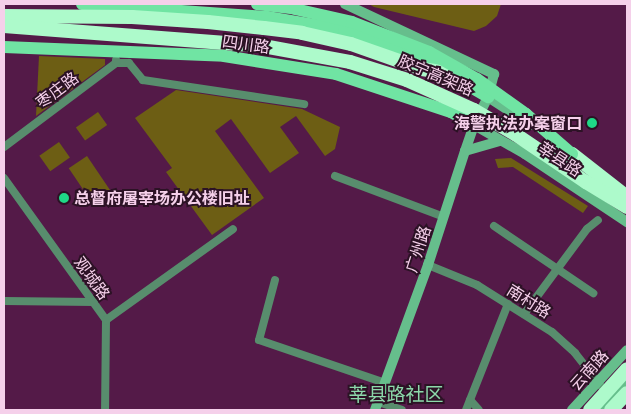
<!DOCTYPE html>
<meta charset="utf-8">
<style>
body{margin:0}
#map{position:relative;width:631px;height:414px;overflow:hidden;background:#541a48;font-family:"Golos Text","Noto Sans SC",sans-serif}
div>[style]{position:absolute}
.green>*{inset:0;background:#6d5e14;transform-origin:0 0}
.street>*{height:8px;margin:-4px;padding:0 4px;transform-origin:4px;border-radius:4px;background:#588d6d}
.secondary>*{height:10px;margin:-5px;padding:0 5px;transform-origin:5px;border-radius:5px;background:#66be8c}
.primary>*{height:12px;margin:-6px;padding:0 6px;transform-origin:6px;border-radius:6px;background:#70e4a3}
.highway>*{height:14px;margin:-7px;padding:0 7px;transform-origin:7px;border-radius:7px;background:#adfacb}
.primary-bridge>*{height:12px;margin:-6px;padding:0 6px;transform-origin:6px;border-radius:6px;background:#70e4a3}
.highway-bridge>*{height:14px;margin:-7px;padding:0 7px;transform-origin:7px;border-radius:7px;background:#adfacb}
.dots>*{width:14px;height:14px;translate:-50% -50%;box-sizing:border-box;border:2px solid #2c1225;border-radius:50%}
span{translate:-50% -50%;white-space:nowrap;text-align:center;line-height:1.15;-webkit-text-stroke:4px #2c1225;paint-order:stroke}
.street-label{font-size:16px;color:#f5d0ea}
.poi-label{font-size:16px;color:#f5d0ea;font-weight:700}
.right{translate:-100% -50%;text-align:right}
.left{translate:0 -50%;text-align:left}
.quarter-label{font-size:19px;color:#8dd9ab}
.frame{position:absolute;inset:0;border:5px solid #f5d0ea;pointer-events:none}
</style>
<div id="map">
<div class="green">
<i style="clip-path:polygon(369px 4px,501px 4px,497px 16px,486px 26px,474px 31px,374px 7px)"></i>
<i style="clip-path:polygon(39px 56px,105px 59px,105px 65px,36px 116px)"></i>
<i style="clip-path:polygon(176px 90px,302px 109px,340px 127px,335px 149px,325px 156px,296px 116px,280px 127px,299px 153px,270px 173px,231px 119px,215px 131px,264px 198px,212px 235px,166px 172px,172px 168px,135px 118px)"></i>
<i style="left:98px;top:112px;width:16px;height:27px;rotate:55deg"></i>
<i style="left:59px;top:142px;width:19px;height:24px;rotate:55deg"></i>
<i style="left:87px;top:156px;width:42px;height:22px;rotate:56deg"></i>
<i style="clip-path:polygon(511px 158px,588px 206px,583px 213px,513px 167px,498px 168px,495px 159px)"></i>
</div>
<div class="street">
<i style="left:116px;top:63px;width:13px"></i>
<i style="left:129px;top:63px;width:22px;rotate:51deg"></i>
<i style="left:143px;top:80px;width:163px;rotate:8.5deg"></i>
<i style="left:4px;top:147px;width:140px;rotate:-36.9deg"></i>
<i style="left:116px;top:63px;width:3px;rotate:-90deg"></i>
<i style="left:335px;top:176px;width:116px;rotate:20.6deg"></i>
<i style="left:4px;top:178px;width:175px;rotate:54.3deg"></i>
<i style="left:106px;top:320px;width:90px;rotate:90.6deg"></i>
<i style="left:494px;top:226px;width:120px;rotate:34.1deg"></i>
<i style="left:428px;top:265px;width:53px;rotate:22.2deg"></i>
<i style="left:477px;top:285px;width:89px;rotate:32.1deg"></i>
<i style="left:552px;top:332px;width:31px;rotate:42deg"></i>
<i style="left:575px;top:353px;width:53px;rotate:51.8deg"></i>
<i style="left:275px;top:280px;width:62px;rotate:104.9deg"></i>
<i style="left:259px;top:340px;width:133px;rotate:18.8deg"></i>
<i style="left:4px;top:301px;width:90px;rotate:0.6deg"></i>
<i style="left:524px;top:314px;width:106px;rotate:-53.5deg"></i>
<i style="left:587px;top:229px;width:14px;rotate:-39deg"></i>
<i style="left:106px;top:320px;width:156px;rotate:-35.6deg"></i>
<i style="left:470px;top:400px;width:13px;rotate:48deg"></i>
<i style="left:378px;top:402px;width:25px;rotate:18deg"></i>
<i style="left:466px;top:410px;width:114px;rotate:-68.4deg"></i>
</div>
<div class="secondary">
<i style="left:345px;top:4px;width:165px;rotate:25.2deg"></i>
<i style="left:494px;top:74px;width:24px;rotate:105deg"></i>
<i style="left:488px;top:97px;width:31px;rotate:117deg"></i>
<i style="left:474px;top:125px;width:28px;rotate:109deg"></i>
<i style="left:465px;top:151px;width:120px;rotate:108deg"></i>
<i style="left:428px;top:265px;width:154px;rotate:110.1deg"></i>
<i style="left:488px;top:97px;width:51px;rotate:33.1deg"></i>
<i style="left:474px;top:125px;width:59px;rotate:29.6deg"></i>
<i style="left:525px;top:154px;width:123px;rotate:33.7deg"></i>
<i style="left:465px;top:151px;width:37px;rotate:-16deg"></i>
<i style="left:572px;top:410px;width:81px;rotate:-47.5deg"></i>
<i style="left:600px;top:410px;width:40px;rotate:-48deg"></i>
</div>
<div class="primary">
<i style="left:82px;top:4px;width:185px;rotate:4deg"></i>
<i style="left:267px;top:17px;width:78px;rotate:9.6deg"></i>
<i style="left:344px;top:30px;width:54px;rotate:19.4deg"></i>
<i style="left:395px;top:48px;width:58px;rotate:25.7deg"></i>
<i style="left:447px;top:73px;width:48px;rotate:30.3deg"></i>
<i style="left:257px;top:4px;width:38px;rotate:7deg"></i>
<i style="left:295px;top:9px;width:58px;rotate:12.8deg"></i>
<i style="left:4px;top:47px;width:220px;rotate:2.3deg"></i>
<i style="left:224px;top:56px;width:113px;rotate:9.1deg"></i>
<i style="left:336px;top:74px;width:121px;rotate:18.3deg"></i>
<i style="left:451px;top:112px;width:26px;rotate:29deg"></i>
</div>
<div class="highway">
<i style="left:4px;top:16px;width:128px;rotate:0.4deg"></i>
<i style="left:132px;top:17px;width:76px;rotate:3.8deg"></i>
<i style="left:208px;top:22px;width:56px;rotate:6.1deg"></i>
<i style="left:264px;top:28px;width:38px;rotate:7deg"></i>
<i style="left:302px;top:33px;width:50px;rotate:12.7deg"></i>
<i style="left:351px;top:44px;width:75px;rotate:19.4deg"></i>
<i style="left:422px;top:69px;width:25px;rotate:9deg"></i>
<i style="left:4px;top:26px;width:260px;rotate:4.4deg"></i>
<i style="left:263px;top:46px;width:88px;rotate:10.4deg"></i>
<i style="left:572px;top:154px;width:70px;rotate:38deg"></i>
<i style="left:611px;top:410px;width:23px;rotate:-47deg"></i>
</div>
<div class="primary-bridge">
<i style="left:352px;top:22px;width:83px;rotate:21.3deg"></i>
<i style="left:429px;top:52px;width:55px;rotate:29.4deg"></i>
<i style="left:477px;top:79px;width:60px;rotate:35.5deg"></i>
<i style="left:526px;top:114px;width:61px;rotate:41deg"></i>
</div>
<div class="highway-bridge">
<i style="left:350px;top:62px;width:60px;rotate:17.5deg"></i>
<i style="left:407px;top:80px;width:73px;rotate:24.1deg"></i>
<i style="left:474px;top:110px;width:48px;rotate:30.3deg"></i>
<i style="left:515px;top:134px;width:86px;rotate:34.1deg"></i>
<i style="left:586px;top:182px;width:48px;rotate:31.4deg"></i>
<i style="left:590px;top:410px;width:55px;rotate:-47.9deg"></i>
</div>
<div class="dots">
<i style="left:592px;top:123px;background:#1fd887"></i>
<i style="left:64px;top:198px;background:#1fd887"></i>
</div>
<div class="street-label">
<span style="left:246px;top:44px;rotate:8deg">四川路</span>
<span style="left:436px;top:75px;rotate:23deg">胶宁高架路</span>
<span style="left:57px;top:90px;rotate:-37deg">枣庄路</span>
<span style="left:560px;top:159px;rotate:34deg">莘县路</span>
<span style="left:418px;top:249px;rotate:-72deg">广州路</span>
<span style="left:92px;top:278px;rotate:54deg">观城路</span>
<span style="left:529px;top:301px;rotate:32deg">南村路</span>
<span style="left:589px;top:370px;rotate:-48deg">云南路</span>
</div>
<div class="poi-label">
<span class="right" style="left:582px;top:123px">海警执法办案窗口</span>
<span class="left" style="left:74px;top:198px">总督府屠宰场办公楼旧址</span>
</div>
<div class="quarter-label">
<span style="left:396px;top:394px">莘县路社区</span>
</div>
<div class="frame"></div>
</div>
